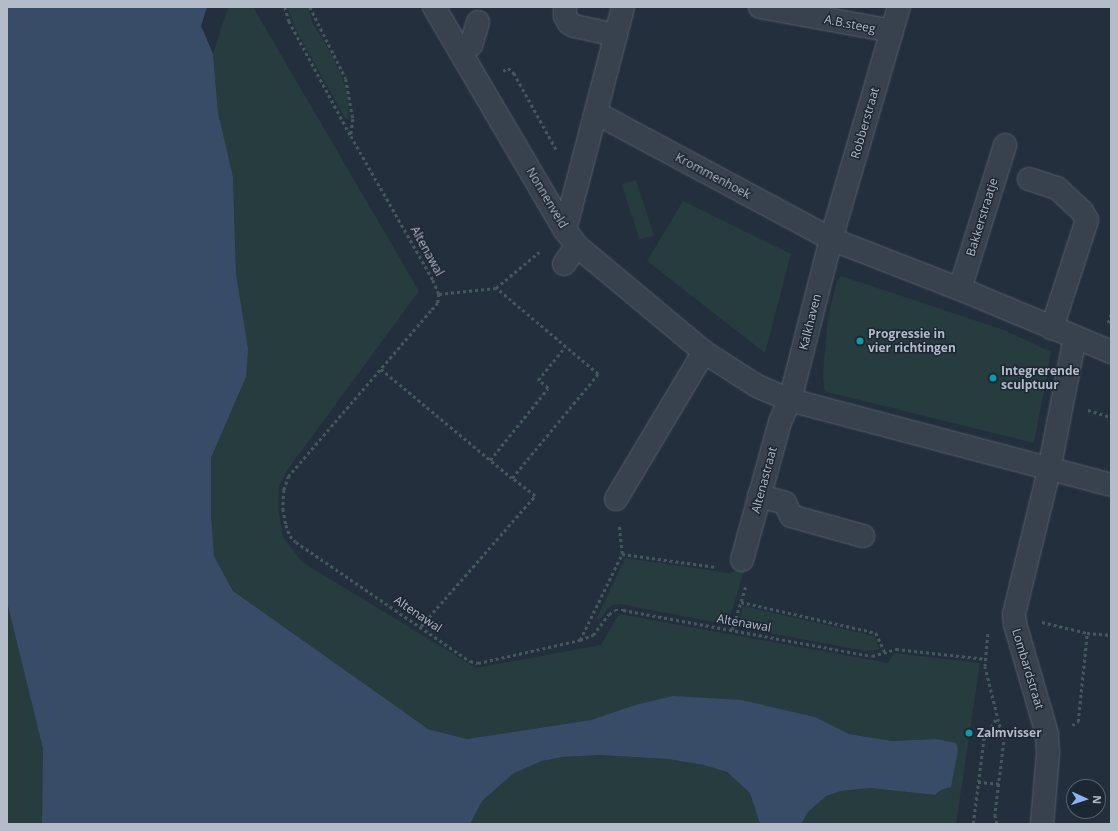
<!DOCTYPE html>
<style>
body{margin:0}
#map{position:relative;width:1118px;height:831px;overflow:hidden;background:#242f3e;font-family:"Open Sans",sans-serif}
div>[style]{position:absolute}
.green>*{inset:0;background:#263c3f;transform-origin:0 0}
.water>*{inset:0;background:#394c67}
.path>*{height:2.5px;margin-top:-1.25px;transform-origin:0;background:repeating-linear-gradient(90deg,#44595c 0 3px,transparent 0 6px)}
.roads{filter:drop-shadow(0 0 1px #565f6c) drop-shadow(0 0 1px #565f6c)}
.minor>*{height:22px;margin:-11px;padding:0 11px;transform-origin:11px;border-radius:11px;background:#38414e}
.dots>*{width:11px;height:11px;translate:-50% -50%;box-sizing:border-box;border:2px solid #1d2633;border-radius:50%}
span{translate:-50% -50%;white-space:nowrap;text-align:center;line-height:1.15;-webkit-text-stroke:3px #1d2633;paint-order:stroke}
.street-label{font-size:12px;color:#b4bcc9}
.poi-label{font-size:12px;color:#b4bcc9;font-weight:700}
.left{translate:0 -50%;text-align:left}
.frame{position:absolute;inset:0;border:8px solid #b4bcc9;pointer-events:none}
.north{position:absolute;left:1066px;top:779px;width:40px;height:40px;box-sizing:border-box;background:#1d2633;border:1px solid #59626f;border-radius:50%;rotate:93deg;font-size:11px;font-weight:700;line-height:16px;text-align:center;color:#b4bcc9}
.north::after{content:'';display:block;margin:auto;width:14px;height:18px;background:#8ab4f8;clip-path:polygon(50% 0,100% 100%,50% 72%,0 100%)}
</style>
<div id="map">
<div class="green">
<i style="clip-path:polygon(228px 7px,253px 7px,419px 291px,288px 469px,279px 486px,278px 508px,283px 537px,302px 562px,476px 668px,601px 645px,619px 614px,888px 663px,894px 653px,980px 663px,956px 824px,801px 824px,808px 812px,826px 796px,841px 791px,870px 788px,935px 795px,941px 790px,951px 787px,936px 739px,892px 741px,849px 734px,815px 717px,742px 700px,635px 705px,591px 720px,467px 739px,428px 729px,233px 591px,214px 556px,211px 514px,211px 458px,246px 377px,236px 274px,233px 177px,218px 112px,213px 54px)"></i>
<i style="clip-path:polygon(308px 7px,312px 22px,328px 48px,340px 73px,347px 92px,349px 119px,345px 118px,296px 30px,288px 8px)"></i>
<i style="left:636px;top:180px;width:58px;height:15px;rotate:72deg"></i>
<i style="clip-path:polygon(683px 201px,791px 254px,765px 353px,647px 261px)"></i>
<i style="clip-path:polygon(841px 276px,1004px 330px,1051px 352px,1034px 443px,827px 392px,824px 388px,823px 373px,828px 317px,837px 281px)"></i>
<i style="clip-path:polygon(625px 558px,729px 573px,740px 570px,746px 565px,728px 623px,724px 624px,620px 604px,613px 605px,607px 609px,602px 617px,596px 620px)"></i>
<i style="clip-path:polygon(7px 602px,43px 749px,42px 824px,7px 824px)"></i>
<i style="clip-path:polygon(743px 606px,874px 636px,880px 649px,866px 651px,747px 629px,740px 625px,739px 622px)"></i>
<i style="clip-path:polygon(601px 755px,668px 759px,704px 765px,727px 772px,750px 793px,760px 824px,470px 824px,482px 801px,514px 773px,542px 761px,562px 757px)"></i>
</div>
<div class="water">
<i style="clip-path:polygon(7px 7px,207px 7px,201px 26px,213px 54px,218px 112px,233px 177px,236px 274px,248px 349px,246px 377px,211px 458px,211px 514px,214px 556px,233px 591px,428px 729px,467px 739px,591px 720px,635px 705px,673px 696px,742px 700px,815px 717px,849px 734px,892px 741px,936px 739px,956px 743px,958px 750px,951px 787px,941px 790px,935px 795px,870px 788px,841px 791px,826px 796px,808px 812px,801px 824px,760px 824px,750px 793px,727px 772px,704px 765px,668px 759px,600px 755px,562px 757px,542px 761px,514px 773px,482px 801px,470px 824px,42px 824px,43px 749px,7px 602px)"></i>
</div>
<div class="path">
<i style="left:285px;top:7px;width:15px;rotate:74deg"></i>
<i style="left:289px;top:21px;width:131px;rotate:61.7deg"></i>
<i style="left:351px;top:136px;width:166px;rotate:60.3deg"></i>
<i style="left:433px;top:280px;width:15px;rotate:67deg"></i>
<i style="left:439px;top:294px;width:9px;rotate:96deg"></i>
<i style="left:438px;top:303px;width:11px;rotate:131deg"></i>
<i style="left:431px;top:311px;width:218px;rotate:130.7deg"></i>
<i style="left:289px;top:476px;width:15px;rotate:110deg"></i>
<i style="left:284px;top:490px;width:19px;rotate:93deg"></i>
<i style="left:283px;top:509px;width:16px;rotate:79deg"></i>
<i style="left:286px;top:525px;width:12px;rotate:70deg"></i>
<i style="left:290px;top:536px;width:8px;rotate:45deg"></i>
<i style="left:296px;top:542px;width:211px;rotate:34.4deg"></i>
<i style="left:470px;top:661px;width:8px;rotate:14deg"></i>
<i style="left:478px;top:663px;width:105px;rotate:-12.7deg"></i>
<i style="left:580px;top:640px;width:14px;rotate:-21deg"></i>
<i style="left:593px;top:635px;width:26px;rotate:-53deg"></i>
<i style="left:609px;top:614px;width:7px;rotate:-34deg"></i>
<i style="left:615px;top:610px;width:8px"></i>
<i style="left:623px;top:610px;width:253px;rotate:10.5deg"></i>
<i style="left:872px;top:656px;width:25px;rotate:-16deg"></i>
<i style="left:896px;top:649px;width:91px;rotate:6.3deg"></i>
<i style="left:310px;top:7px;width:80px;rotate:63.4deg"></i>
<i style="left:346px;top:79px;width:41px;rotate:80.1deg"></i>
<i style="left:353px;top:119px;width:16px;rotate:97deg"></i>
<i style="left:503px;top:71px;width:6px;rotate:-31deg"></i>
<i style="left:508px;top:68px;width:8px;rotate:40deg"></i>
<i style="left:514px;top:73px;width:89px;rotate:61.1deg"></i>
<i style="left:439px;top:294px;width:57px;rotate:-6deg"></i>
<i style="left:496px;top:288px;width:56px;rotate:-39.9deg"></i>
<i style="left:1108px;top:323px;width:9px;rotate:-72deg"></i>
<i style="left:381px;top:369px;width:170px;rotate:39.8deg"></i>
<i style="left:1088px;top:410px;width:24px;rotate:17deg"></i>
<i style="left:490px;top:460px;width:92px;rotate:-51.1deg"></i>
<i style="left:548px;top:388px;width:13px;rotate:-141deg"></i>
<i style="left:538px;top:380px;width:43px;rotate:-50.7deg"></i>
<i style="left:622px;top:554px;width:95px;rotate:7.9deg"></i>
<i style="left:741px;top:602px;width:139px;rotate:12.9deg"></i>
<i style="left:876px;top:633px;width:21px;rotate:65deg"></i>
<i style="left:1042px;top:622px;width:46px;rotate:13.7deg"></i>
<i style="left:1087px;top:633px;width:24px;rotate:5deg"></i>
<i style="left:421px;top:626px;width:173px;rotate:-48.8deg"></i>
<i style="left:535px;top:496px;width:29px;rotate:-142deg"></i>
<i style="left:512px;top:478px;width:135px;rotate:-50.4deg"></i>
<i style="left:598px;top:374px;width:133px;rotate:-139.9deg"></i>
<i style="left:732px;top:630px;width:47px;rotate:-72.7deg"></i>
<i style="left:988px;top:634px;width:32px;rotate:95deg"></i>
<i style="left:985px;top:666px;width:78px;rotate:76deg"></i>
<i style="left:1004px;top:742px;width:74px;rotate:97deg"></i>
<i style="left:995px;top:815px;width:9px;rotate:77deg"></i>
<i style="left:580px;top:640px;width:96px;rotate:-64deg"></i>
<i style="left:622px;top:554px;width:29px;rotate:-96deg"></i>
<i style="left:1072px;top:725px;width:7px;rotate:-27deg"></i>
<i style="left:1078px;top:722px;width:89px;rotate:-84.2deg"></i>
<i style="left:978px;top:782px;width:21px;rotate:5deg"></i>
<i style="left:973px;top:824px;width:88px;rotate:-82.8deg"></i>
<i style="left:984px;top:737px;width:23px;rotate:-56deg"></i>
</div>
<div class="roads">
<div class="minor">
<i style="left:434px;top:7px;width:259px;rotate:59.6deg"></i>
<i style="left:565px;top:230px;width:20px;rotate:53deg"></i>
<i style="left:577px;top:246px;width:165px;rotate:39.8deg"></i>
<i style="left:704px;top:352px;width:63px;rotate:32.7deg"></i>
<i style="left:757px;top:386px;width:36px;rotate:23deg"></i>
<i style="left:790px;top:400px;width:332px;rotate:14.8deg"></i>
<i style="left:565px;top:7px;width:9px;rotate:90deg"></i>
<i style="left:565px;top:16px;width:8px;rotate:60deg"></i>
<i style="left:569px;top:23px;width:6px;rotate:31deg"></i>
<i style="left:574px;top:26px;width:43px;rotate:12.1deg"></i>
<i style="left:760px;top:7px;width:134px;rotate:10.3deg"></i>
<i style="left:460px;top:51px;width:13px;rotate:-29deg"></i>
<i style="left:471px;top:45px;width:24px;rotate:-73deg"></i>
<i style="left:596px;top:113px;width:267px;rotate:28.2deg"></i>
<i style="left:831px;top:239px;width:138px;rotate:21.2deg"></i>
<i style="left:960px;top:289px;width:164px;rotate:22.6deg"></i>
<i style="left:1029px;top:179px;width:29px;rotate:18deg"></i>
<i style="left:1057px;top:188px;width:34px;rotate:43deg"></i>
<i style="left:1082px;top:211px;width:10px;rotate:61deg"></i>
<i style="left:1087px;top:220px;width:114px;rotate:108deg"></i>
<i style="left:565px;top:230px;width:230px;rotate:-75.4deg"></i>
<i style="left:564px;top:264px;width:22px;rotate:-54deg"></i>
<i style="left:960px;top:289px;width:151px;rotate:-72.6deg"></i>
<i style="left:759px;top:496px;width:27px;rotate:15deg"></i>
<i style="left:785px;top:503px;width:14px;rotate:65deg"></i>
<i style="left:791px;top:516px;width:75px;rotate:15.5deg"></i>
<i style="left:616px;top:499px;width:171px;rotate:-59.1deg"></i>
<i style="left:742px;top:560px;width:143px;rotate:-74.6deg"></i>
<i style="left:780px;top:422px;width:24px;rotate:-66deg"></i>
<i style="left:790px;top:400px;width:166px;rotate:-75.7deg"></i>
<i style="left:831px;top:239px;width:242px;rotate:-73.7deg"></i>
<i style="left:1042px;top:824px;width:70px;rotate:-85.1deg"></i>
<i style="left:1048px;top:754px;width:20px;rotate:-93deg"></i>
<i style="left:1047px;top:734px;width:115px;rotate:-106.2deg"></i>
<i style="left:1015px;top:624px;width:10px;rotate:-96deg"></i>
<i style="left:1014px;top:614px;width:148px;rotate:-76.3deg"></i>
<i style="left:1049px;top:470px;width:135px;rotate:-78.9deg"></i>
</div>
</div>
<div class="dots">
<i style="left:860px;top:341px;background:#0f9aa8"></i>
<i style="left:993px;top:378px;background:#0f9aa8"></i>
<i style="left:969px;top:733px;background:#0f9aa8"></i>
</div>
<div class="street-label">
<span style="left:850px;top:24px;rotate:11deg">A.B.steeg</span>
<span style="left:865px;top:123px;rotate:-74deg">Robberstraat</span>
<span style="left:713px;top:176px;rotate:28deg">Krommenhoek</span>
<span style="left:547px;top:198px;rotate:59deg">Nonnenveld</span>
<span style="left:982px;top:217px;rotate:-73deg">Bakkerstraatje</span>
<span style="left:427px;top:251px;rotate:61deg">Altenawal</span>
<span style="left:810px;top:322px;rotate:-76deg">Kalkhaven</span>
<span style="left:764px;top:480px;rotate:-75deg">Altenastraat</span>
<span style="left:418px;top:614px;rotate:34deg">Altenawal</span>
<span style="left:744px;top:623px;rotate:10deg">Altenawal</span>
<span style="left:1028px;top:669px;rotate:73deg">Lombardstraat</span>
</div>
<div class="poi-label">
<span class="left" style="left:868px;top:341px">Progressie in<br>vier richtingen</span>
<span class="left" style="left:1001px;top:378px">Integrerende<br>sculptuur</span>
<span class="left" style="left:977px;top:733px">Zalmvisser</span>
</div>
<div class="frame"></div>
<div class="north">N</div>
</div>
